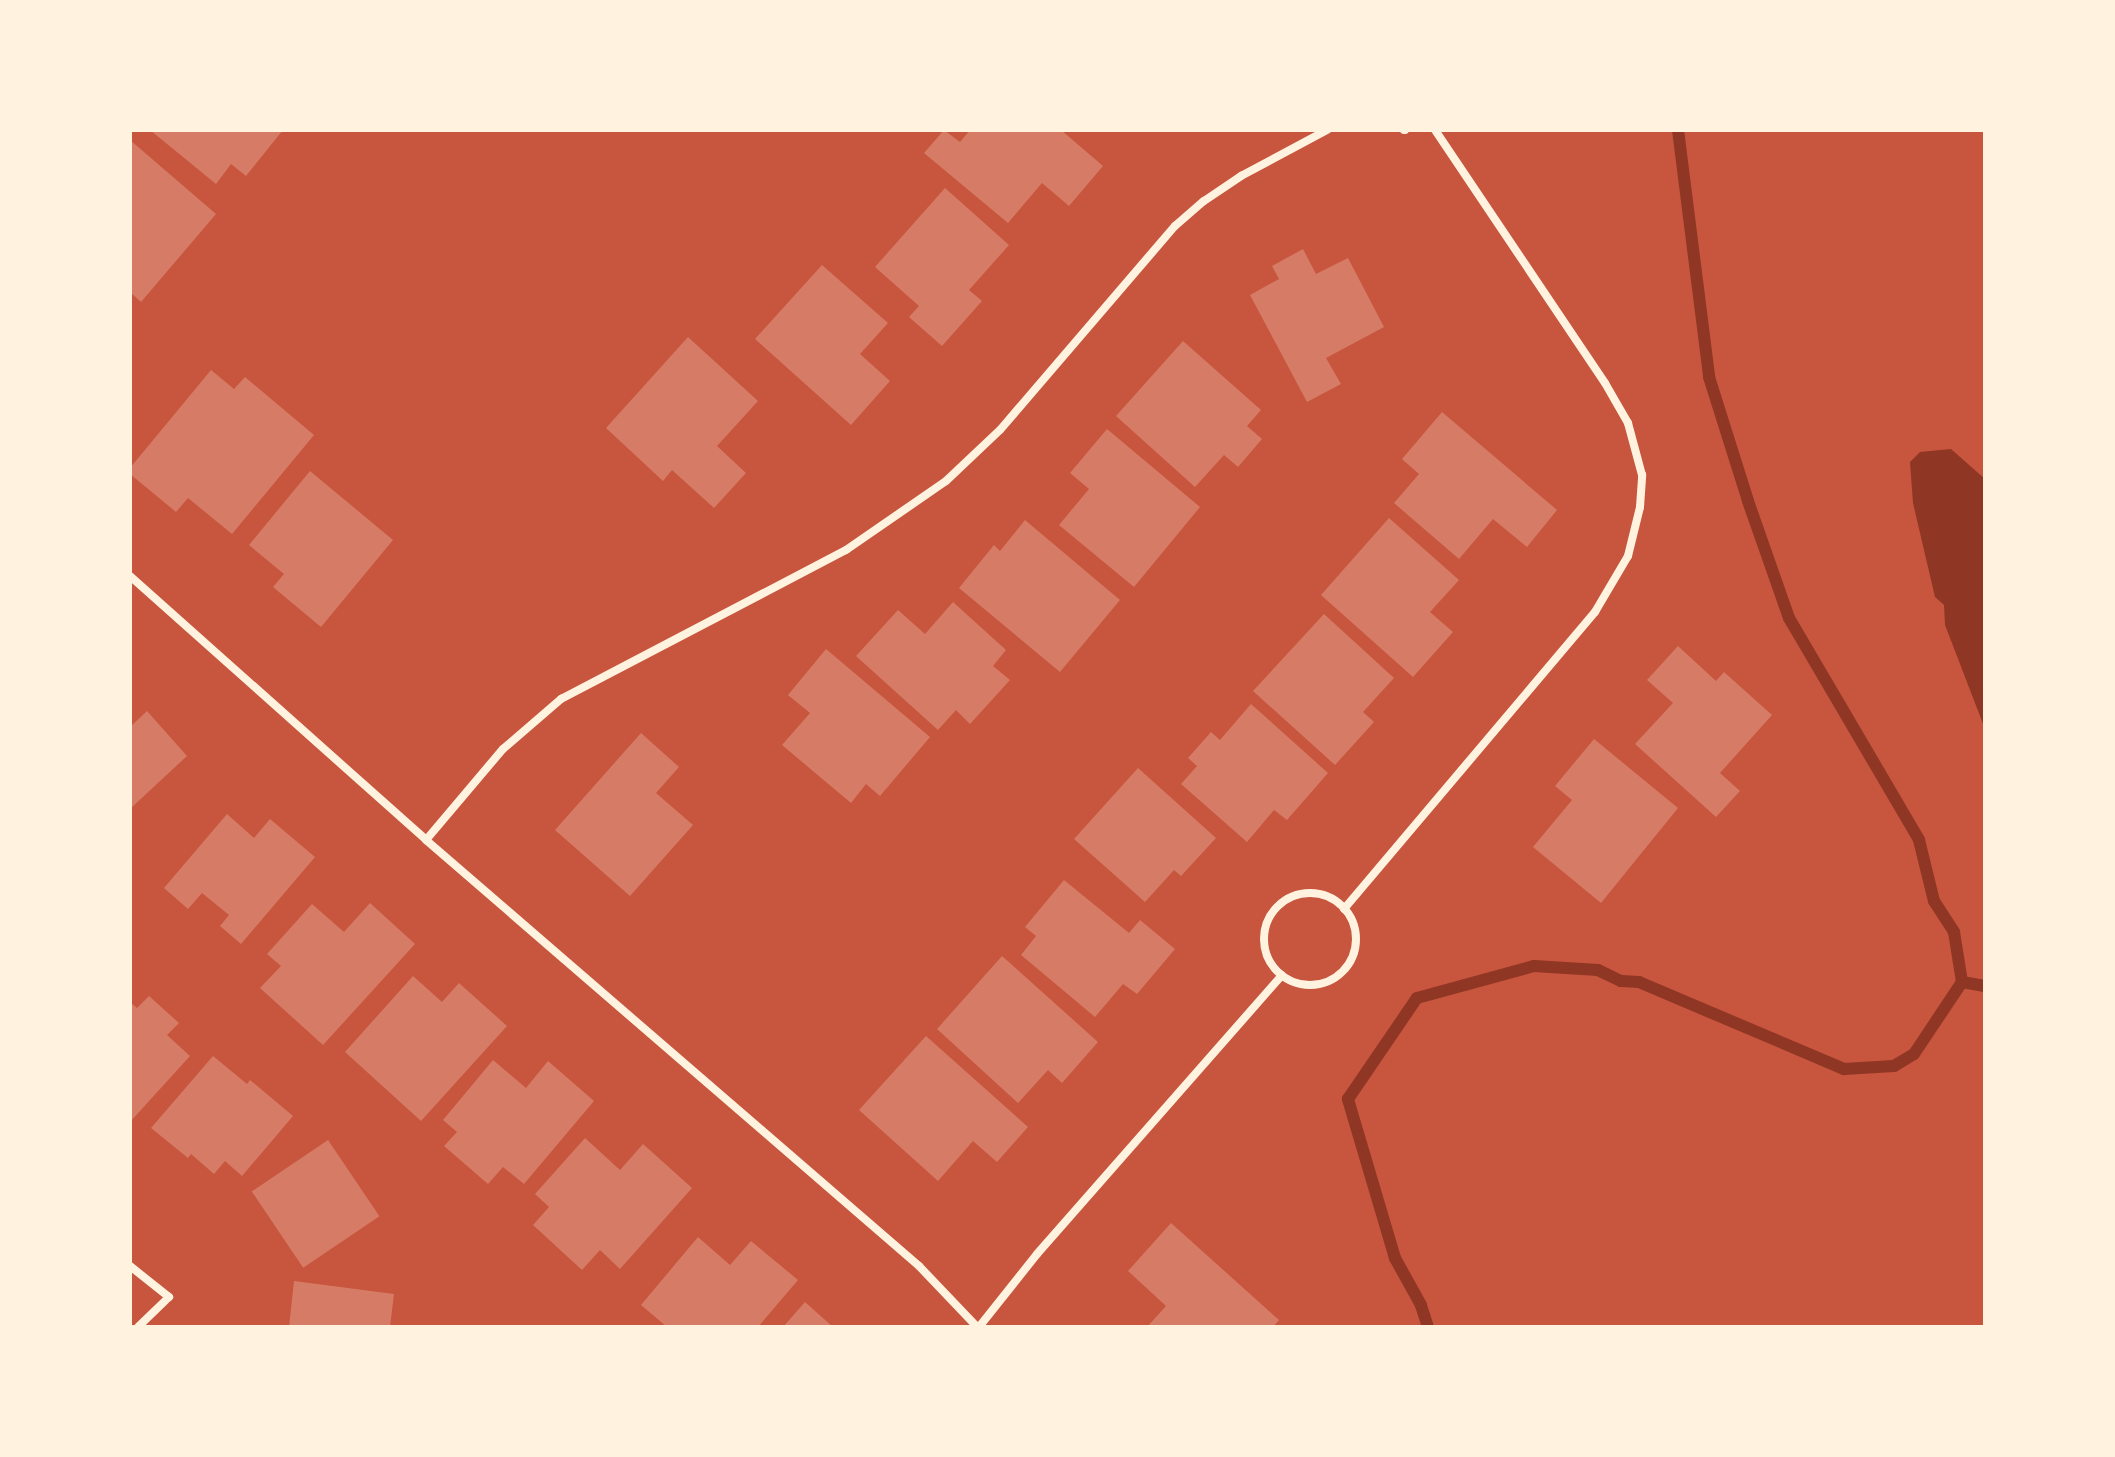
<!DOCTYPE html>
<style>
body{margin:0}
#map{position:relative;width:2115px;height:1457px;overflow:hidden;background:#c8553d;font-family:"Space Grotesk",sans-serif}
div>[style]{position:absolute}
.water>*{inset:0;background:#8f3625}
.stream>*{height:12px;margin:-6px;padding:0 6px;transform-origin:6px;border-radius:6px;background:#8f3625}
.building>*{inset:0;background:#d67c66;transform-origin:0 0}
.minor>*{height:8px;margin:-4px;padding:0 4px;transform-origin:4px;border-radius:4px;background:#fff3e0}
.minor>.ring{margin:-4px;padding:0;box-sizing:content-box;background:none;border:8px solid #fff3e0;border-radius:50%}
span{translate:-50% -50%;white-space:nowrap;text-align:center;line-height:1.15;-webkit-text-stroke:7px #fff3e0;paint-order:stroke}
.frame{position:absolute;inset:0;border:132px solid #fff3e0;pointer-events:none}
</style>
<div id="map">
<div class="water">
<i style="clip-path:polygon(1951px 449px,1985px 479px,1985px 729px,1945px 625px,1944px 605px,1935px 597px,1913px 503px,1910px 462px,1920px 452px)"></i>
</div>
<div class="stream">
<i style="left:1678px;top:130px;width:249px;rotate:82.8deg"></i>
<i style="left:1709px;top:377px;width:130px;rotate:72.5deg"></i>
<i style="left:1748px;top:501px;width:124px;rotate:70.7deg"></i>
<i style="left:1789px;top:618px;width:257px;rotate:59.6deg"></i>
<i style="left:1919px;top:840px;width:63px;rotate:76.2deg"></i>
<i style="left:1934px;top:901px;width:37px;rotate:57deg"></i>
<i style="left:1954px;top:932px;width:51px;rotate:80.9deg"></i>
<i style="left:1962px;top:982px;width:23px;rotate:10deg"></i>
<i style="left:1428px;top:1327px;width:23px;rotate:-108deg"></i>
<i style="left:1421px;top:1305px;width:54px;rotate:-119deg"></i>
<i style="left:1395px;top:1258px;width:166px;rotate:-106.5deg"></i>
<i style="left:1348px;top:1099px;width:122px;rotate:-55.7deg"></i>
<i style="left:1417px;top:998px;width:121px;rotate:-15.3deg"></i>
<i style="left:1534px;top:966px;width:64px;rotate:3.6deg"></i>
<i style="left:1598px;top:970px;width:25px;rotate:26deg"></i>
<i style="left:1621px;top:981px;width:18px;rotate:3deg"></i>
<i style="left:1639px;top:982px;width:223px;rotate:23deg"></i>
<i style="left:1844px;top:1069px;width:50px;rotate:-3.4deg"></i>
<i style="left:1894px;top:1066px;width:23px;rotate:-31deg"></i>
<i style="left:1914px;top:1054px;width:87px;rotate:-56.3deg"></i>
</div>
<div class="building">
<i style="clip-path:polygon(150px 130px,283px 130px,246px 176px,231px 164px,216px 184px)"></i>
<i style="clip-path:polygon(944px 130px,960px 142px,970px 130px,1061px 130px,1103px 166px,1069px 206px,1042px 183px,1008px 223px,924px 153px)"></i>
<i style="clip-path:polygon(130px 140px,216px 214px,141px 302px,130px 292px)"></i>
<i style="clip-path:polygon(945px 188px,1009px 245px,969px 290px,982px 301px,942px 346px,909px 317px,919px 306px,875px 267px)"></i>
<i style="clip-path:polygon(1303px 249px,1316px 274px,1348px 258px,1384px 327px,1326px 358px,1341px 384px,1307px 402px,1250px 295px,1279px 279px,1272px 266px)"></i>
<i style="clip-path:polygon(822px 265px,888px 323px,860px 354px,890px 381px,851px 425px,755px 339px)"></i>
<i style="clip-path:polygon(688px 337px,758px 401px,717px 446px,746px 473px,714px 508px,672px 470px,663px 481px,606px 428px)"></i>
<i style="clip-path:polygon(1183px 341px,1261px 410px,1247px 426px,1262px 439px,1238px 467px,1224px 455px,1195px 487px,1116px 416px)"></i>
<i style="clip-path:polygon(211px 370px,234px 389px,245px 377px,314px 435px,232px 534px,188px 498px,176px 512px,130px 474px,130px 468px)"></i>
<i style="clip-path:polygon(1442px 412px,1557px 510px,1527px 547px,1493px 519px,1459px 559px,1394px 503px,1419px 474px,1402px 459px)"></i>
<i style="clip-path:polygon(1107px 429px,1200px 507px,1134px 587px,1059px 525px,1089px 489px,1070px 473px)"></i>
<i style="clip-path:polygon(310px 471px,393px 540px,321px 627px,273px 587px,284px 574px,249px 545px)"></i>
<i style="clip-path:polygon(1389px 518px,1459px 580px,1430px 612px,1453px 632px,1413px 677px,1321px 595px)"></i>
<i style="clip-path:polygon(1025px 520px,1120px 600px,1060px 672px,959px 588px,994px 545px,1000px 551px)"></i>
<i style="clip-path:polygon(953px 602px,1006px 650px,993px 666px,1010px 680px,970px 724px,956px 710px,938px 730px,856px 656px,898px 610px,925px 634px)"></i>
<i style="clip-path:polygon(1324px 614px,1394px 678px,1363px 712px,1374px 722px,1335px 765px,1253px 691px)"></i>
<i style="clip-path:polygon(1678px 646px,1716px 681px,1724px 672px,1772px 715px,1720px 773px,1740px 791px,1716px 817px,1635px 744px,1673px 703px,1647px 680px)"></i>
<i style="clip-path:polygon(826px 649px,930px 737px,880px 796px,866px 784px,851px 803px,782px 745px,810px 713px,788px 695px)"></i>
<i style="clip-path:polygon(1251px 704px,1328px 773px,1287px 820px,1274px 810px,1247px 842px,1181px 784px,1197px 766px,1188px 758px,1211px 732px,1220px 740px)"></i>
<i style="clip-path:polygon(147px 711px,187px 756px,130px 809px,130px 727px)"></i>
<i style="clip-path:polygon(641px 733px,679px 767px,656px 793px,693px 825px,630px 896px,555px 830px)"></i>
<i style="clip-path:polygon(1594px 739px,1678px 808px,1601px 903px,1533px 847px,1572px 800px,1555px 786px)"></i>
<i style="clip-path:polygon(1138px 768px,1216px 838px,1181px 876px,1174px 870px,1145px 902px,1074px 839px)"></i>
<i style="clip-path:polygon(227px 814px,254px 838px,270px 819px,315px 857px,241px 944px,220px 926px,229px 915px,202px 893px,188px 909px,164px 888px)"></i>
<i style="clip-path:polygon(1064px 880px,1129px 933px,1140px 920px,1175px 949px,1137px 994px,1123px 984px,1095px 1017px,1021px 955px,1036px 936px,1025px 927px)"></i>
<i style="clip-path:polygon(370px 903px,415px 944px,323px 1045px,260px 988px,281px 966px,267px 954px,312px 904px,344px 932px)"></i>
<i style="clip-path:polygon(1002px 956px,1098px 1042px,1062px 1083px,1048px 1070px,1018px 1103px,937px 1029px)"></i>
<i style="clip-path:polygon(413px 976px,442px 1002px,459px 983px,507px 1026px,421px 1121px,345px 1052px)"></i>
<i style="clip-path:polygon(149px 996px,179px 1023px,167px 1035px,190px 1056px,130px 1122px,130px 1002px,137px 1008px)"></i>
<i style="clip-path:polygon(926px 1036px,1028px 1127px,997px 1162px,973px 1141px,938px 1181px,859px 1110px)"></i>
<i style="clip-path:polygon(213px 1056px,247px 1084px,250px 1080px,293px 1116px,242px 1176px,225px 1161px,214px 1174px,191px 1154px,188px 1158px,151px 1128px)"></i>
<i style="clip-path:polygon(493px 1060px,526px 1088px,548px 1061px,594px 1101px,524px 1184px,503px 1167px,488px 1184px,444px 1146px,457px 1132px,443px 1120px)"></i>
<i style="clip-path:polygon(585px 1138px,620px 1170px,643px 1144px,692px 1188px,620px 1269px,600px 1250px,582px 1270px,533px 1225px,549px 1207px,535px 1194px)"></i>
<i style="left:328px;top:1140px;width:92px;height:92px;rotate:56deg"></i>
<i style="clip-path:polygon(1171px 1223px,1279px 1320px,1273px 1327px,1147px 1327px,1166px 1306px,1128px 1271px)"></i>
<i style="clip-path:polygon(698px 1237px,730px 1265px,751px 1241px,798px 1280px,758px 1327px,667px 1327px,641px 1305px)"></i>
<i style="clip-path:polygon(294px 1281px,394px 1294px,390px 1327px,289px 1327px)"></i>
<i style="clip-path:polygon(805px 1302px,833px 1327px,783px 1327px)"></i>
</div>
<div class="minor">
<i style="left:1404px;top:130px;width:1px"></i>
<i style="left:130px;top:576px;width:397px;rotate:41.7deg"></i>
<i style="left:426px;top:840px;width:652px;rotate:40.83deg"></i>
<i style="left:919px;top:1266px;width:84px;rotate:46.4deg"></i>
<i style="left:426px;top:840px;width:119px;rotate:-49.8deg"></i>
<i style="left:503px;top:749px;width:77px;rotate:-40.8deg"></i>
<i style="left:561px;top:699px;width:322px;rotate:-27.6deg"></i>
<i style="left:846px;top:550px;width:121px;rotate:-34.6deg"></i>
<i style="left:946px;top:481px;width:74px;rotate:-43.4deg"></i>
<i style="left:1000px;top:430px;width:269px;rotate:-49.4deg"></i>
<i style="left:1175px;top:226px;width:38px;rotate:-41deg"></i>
<i style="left:1204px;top:201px;width:45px;rotate:-34deg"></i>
<i style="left:1241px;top:176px;width:98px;rotate:-28.1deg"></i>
<i class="ring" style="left:1264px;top:893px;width:84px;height:84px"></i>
<i style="left:1344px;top:909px;width:389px;rotate:-49.8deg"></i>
<i style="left:1595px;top:612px;width:65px;rotate:-59.5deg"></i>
<i style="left:1628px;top:556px;width:50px;rotate:-76.2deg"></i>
<i style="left:1640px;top:507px;width:32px;rotate:-86deg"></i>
<i style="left:1642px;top:475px;width:54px;rotate:-105.1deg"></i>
<i style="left:1628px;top:423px;width:46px;rotate:-119.9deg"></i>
<i style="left:1605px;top:383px;width:305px;rotate:-123.9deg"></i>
<i style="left:130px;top:1266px;width:50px;rotate:38.5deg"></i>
<i style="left:169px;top:1297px;width:43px;rotate:135.9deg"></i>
<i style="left:979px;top:1327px;width:93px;rotate:-51.5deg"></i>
<i style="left:1037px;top:1254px;width:371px;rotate:-48.7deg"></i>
</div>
<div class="frame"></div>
</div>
